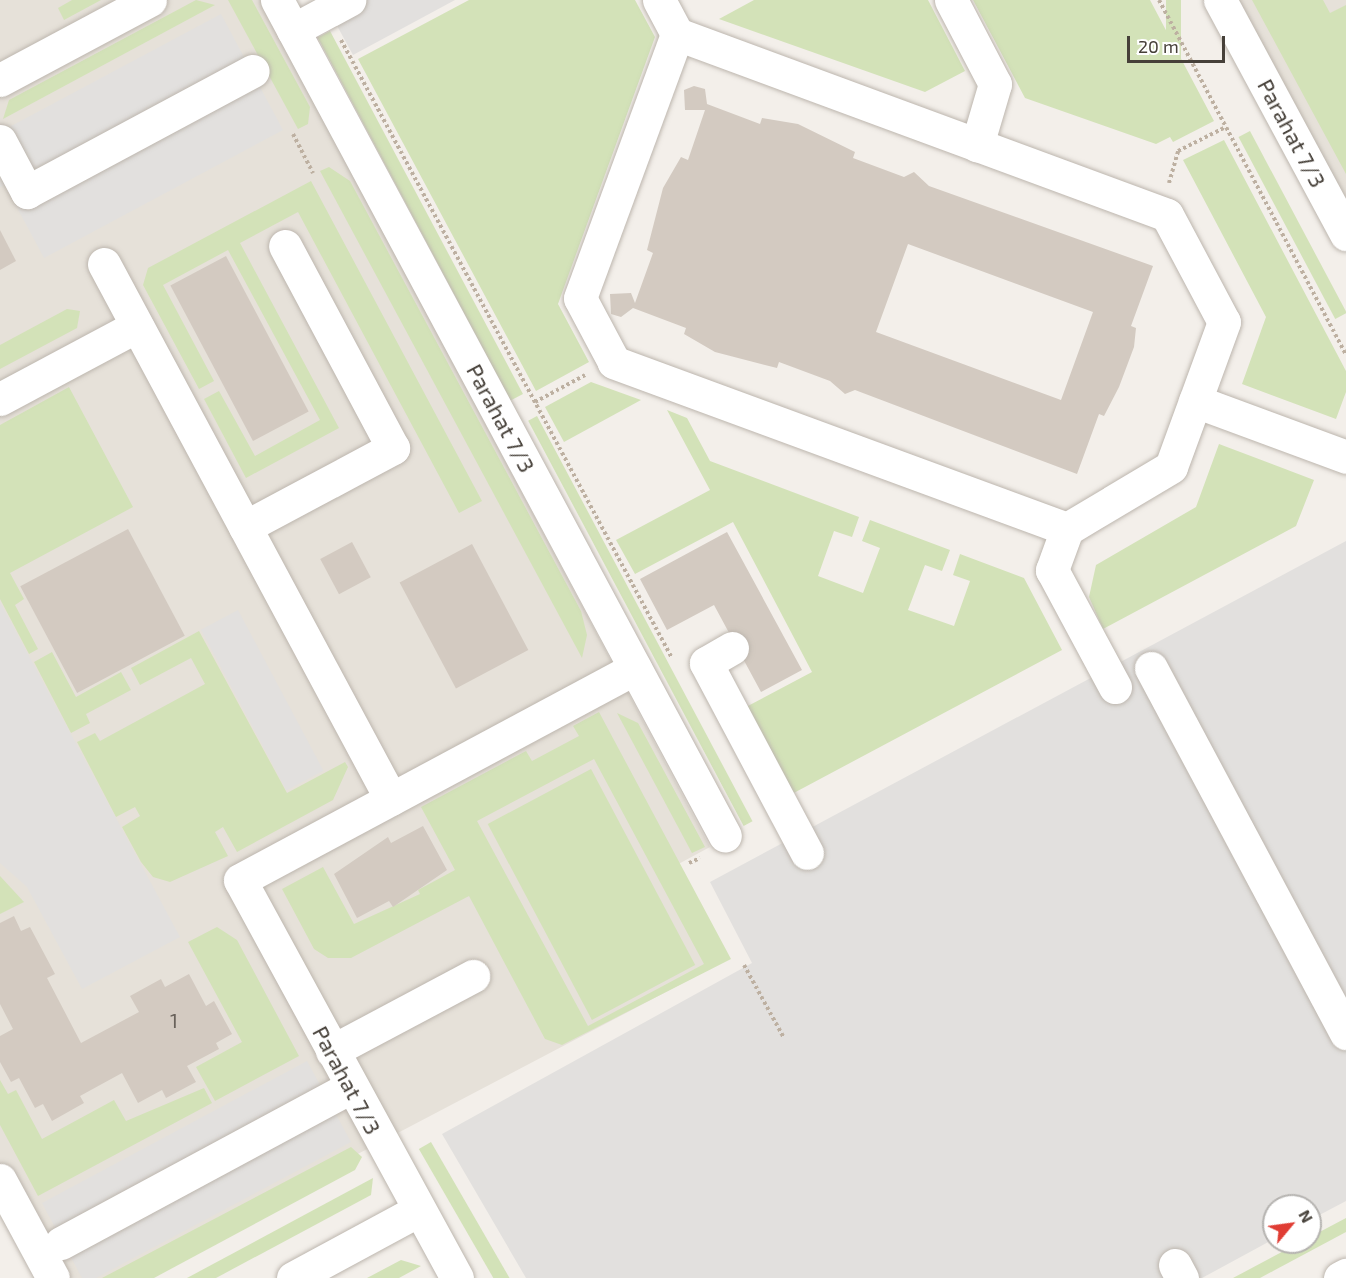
<!DOCTYPE html>
<style>
body{margin:0}
#map{position:relative;width:1346px;height:1278px;overflow:hidden;background:#f3efea;font-family:"Exo 2",sans-serif}
div>[style]{position:absolute}
.residential>*{inset:0;background:#e6e1d9}
.green>*{inset:0;background:#d3e2b8;transform-origin:0 0}
.parking>*{inset:0;background:#e2e0de;transform-origin:0 0}
.building>*{inset:0;background:#d3cac1;transform-origin:0 0}
.path>*{height:4px;margin-top:-2px;transform-origin:0;background:repeating-linear-gradient(90deg,#bdb0a1 0 3px,transparent 0 6px)}
.roads{filter:drop-shadow(0 0 2px #bdb6ae) drop-shadow(0 0 2px #bdb6ae)}
.minor>*{height:33px;margin:-16.5px;padding:0 16.5px;transform-origin:16.5px;border-radius:16.5px;background:#fff}
span{translate:-50% -50%;white-space:nowrap;text-align:center;line-height:1.15;-webkit-text-stroke:6px #fff;paint-order:stroke}
.number-label{font-size:20px;color:#69625b}
.number-label span{-webkit-text-stroke-width:0}
.street-label{font-size:22px;color:#464039}
.north{position:absolute;left:1262px;top:1194px;width:60px;height:60px;box-sizing:border-box;background:#fff;border:2px solid #b5b3b0;border-radius:50%;rotate:61deg;font-size:16px;font-weight:700;line-height:24px;text-align:center;color:#464039}
.north::after{content:'';display:block;margin:auto;width:21px;height:27px;background:#e03d34;clip-path:polygon(50% 0,100% 100%,50% 72%,0 100%)}
.scale{position:absolute;left:1127px;top:36px;width:98px;height:27px;box-sizing:border-box;border:3px solid #464039;border-top:0;padding-left:8px;font-size:18px;line-height:21px;white-space:nowrap;color:#464039;-webkit-text-stroke:4px #fff;paint-order:stroke}
</style>
<div id="map">
<div class="residential">
<i style="clip-path:polygon(0 0,260px 0,710px 847px,671px 868px,721px 963px,122px 1278px,61px 1278px,0 1164px)"></i>
<i style="clip-path:polygon(1233px 0,1346px 0,1346px 211px)"></i>
</div>
<div class="green">
<i style="clip-path:polygon(72px 0,101px 0,64px 20px,58px 8px)"></i>
<i style="clip-path:polygon(196px 0,215px 5px,3px 119px,9px 100px)"></i>
<i style="clip-path:polygon(228px 0,252px 0,310px 107px,308px 124px,298px 129px)"></i>
<i style="clip-path:polygon(469px 0,635px 0,655px 37px,558px 304px,589px 362px,536px 391px,358px 59px)"></i>
<i style="clip-path:polygon(754px 0,928px 0,965px 71px,925px 92px,719px 19px)"></i>
<i style="clip-path:polygon(973px 0,1150px 0,1214px 121px,1173px 142px,1170px 137px,1156px 144px,1025px 98px)"></i>
<i style="left:1166px;top:0;width:15px;height:126px"></i>
<i style="clip-path:polygon(1252px 0,1323px 0,1330px 13px,1346px 5px,1346px 174px)"></i>
<i style="left:330px;top:31px;width:411px;height:14px;rotate:62deg"></i>
<i style="left:1250px;top:131px;width:206px;height:13px;rotate:62deg"></i>
<i style="clip-path:polygon(1224px 140px,1346px 371px,1346px 392px,1336px 419px,1242px 384px,1266px 317px,1183px 160px)"></i>
<i style="clip-path:polygon(329px 167px,350px 181px,581px 611px,587px 635px,582px 658px,320px 171px)"></i>
<i style="clip-path:polygon(311px 181px,482px 501px,459px 513px,298px 212px,240px 243px,339px 428px,246px 478px,204px 399px,219px 391px,255px 456px,320px 420px,228px 250px,163px 285px,214px 381px,199px 389px,143px 285px,148px 268px)"></i>
<i style="clip-path:polygon(67px 309px,80px 311px,77px 328px,0 369px,0 345px)"></i>
<i style="clip-path:polygon(591px 382px,641px 400px,564px 442px,545px 407px)"></i>
<i style="clip-path:polygon(69px 387px,133px 507px,10px 573px,24px 599px,15px 605px,38px 649px,29px 654px,0 599px,0 425px)"></i>
<i style="clip-path:polygon(667px 410px,687px 418px,710px 461px,859px 517px,852px 537px,834px 531px,818px 576px,863px 593px,880px 548px,862px 541px,870px 520px,950px 550px,942px 571px,925px 565px,908px 610px,954px 626px,970px 581px,953px 575px,960px 554px,1024px 578px,1062px 650px,790px 795px,744px 708px,812px 672px,733px 522px,635px 574px,616px 540px,710px 490px)"></i>
<i style="left:537px;top:416px;width:459px;height:10px;rotate:62deg"></i>
<i style="clip-path:polygon(1219px 444px,1314px 480px,1296px 526px,1103px 629px,1089px 597px,1096px 565px,1196px 507px)"></i>
<i style="clip-path:polygon(199px 631px,287px 793px,345px 762px,348px 767px,333px 800px,237px 852px,223px 827px,215px 832px,228px 856px,170px 882px,153px 877px,141px 862px,122px 827px,140px 816px,135px 807px,116px 817px,77px 742px,95px 733px,100px 741px,205px 684px,191px 658px,140px 685px,131px 668px)"></i>
<i style="clip-path:polygon(52px 652px,76px 697px,121px 672px,131px 690px,86px 714px,90px 723px,71px 733px,34px 662px)"></i>
<i style="clip-path:polygon(evenodd,599px 712px,731px 959px,562px 1045px,545px 1039px,469px 896px,351px 958px,328px 958px,314px 949px,282px 889px,323px 867px,354px 924px,420px 894px,418px 890px,455px 870px,421px 807px,526px 751px,532px 761px,579px 736px,573px 726px,599px 712px,594px 759px,704px 964px,588px 1026px,477px 821px,594px 759px)"></i>
<i style="clip-path:polygon(617px 713px,638px 723px,705px 847px,692px 853px)"></i>
<i style="left:591px;top:769px;width:222px;height:117px;rotate:62deg"></i>
<i style="clip-path:polygon(0 876px,24px 902px,0 914px)"></i>
<i style="clip-path:polygon(217px 927px,237px 940px,299px 1056px,215px 1101px,196px 1067px,242px 1042px,188px 942px)"></i>
<i style="clip-path:polygon(0 1080px,8px 1094px,16px 1090px,42px 1139px,114px 1100px,126px 1121px,204px 1088px,212px 1103px,38px 1196px,0 1125px)"></i>
<i style="left:431px;top:1142px;width:157px;height:14px;rotate:60deg"></i>
<i style="clip-path:polygon(351px 1147px,362px 1157px,355px 1170px,154px 1278px,102px 1278px)"></i>
<i style="clip-path:polygon(373px 1178px,371px 1195px,216px 1278px,187px 1278px)"></i>
<i style="clip-path:polygon(1346px 1218px,1346px 1232px,1260px 1278px,1233px 1278px)"></i>
<i style="clip-path:polygon(401px 1260px,421px 1266px,399px 1278px,367px 1278px)"></i>
</div>
<div class="parking">
<i style="clip-path:polygon(323px 0,455px 0,353px 55px)"></i>
<i style="clip-path:polygon(221px 14px,283px 130px,44px 258px,5px 185px,0 187px,0 132px)"></i>
<i style="clip-path:polygon(1346px 541px,1346px 1201px,1310px 1220px,1310px 1206px,1274px 1206px,1274px 1239px,1202px 1278px,526px 1278px,442px 1134px,752px 963px,710px 882px)"></i>
<i style="clip-path:polygon(0 602px,180px 937px,82px 989px,27px 887px,0 863px)"></i>
<i style="left:238px;top:610px;width:182px;height:42px;rotate:62deg"></i>
<i style="clip-path:polygon(307px 1061px,351px 1142px,96px 1278px,82px 1278px,42px 1203px)"></i>
</div>
<div class="building">
<i style="clip-path:polygon(evenodd,694px 86px,705px 89px,707px 104px,760px 124px,762px 118px,798px 124px,855px 152px,853px 158px,904px 177px,914px 172px,929px 186px,1153px 266px,1131px 326px,1136px 328px,1134px 347px,1119px 387px,1104px 416px,1099px 414px,1077px 474px,855px 390px,845px 394px,830px 381px,779px 362px,777px 368px,715px 352px,684px 334px,686px 328px,633px 308px,621px 317px,611px 314px,610px 294px,631px 293px,635px 303px,653px 253px,647px 250px,663px 188px,681px 157px,688px 160px,705px 110px,685px 110px,684px 90px,694px 86px,908px 244px,1093px 312px,1061px 400px,876px 332px,908px 244px)"></i>
<i style="clip-path:polygon(0 230px,16px 261px,0 270px)"></i>
<i style="left:226px;top:256px;width:176px;height:63px;rotate:62deg"></i>
<i style="left:128px;top:529px;width:121px;height:122px;rotate:62deg"></i>
<i style="clip-path:polygon(727px 532px,802px 670px,761px 692px,714px 605px,667px 630px,640px 579px)"></i>
<i style="left:352px;top:542px;width:40px;height:36px;rotate:62deg"></i>
<i style="left:472px;top:544px;width:120px;height:82px;rotate:62deg"></i>
<i style="clip-path:polygon(423px 826px,447px 870px,393px 907px,389px 901px,357px 918px,334px 874px,388px 837px,391px 843px)"></i>
<i style="clip-path:polygon(14px 916px,21px 931px,30px 927px,55px 974px,47px 978px,81px 1043px,139px 1012px,130px 996px,161px 979px,165px 987px,189px 974px,206px 1006px,214px 1001px,232px 1034px,216px 1043px,219px 1049px,187px 1066px,196px 1082px,166px 1098px,162px 1090px,138px 1103px,122px 1073px,80px 1096px,84px 1103px,52px 1121px,43px 1104px,35px 1108px,19px 1078px,11px 1082px,0 1062px,0 1036px,13px 1029px,0 1004px,0 923px)"></i>
</div>
<div class="path">
<i style="left:1159px;top:0;width:400px;rotate:62.2deg"></i>
<i style="left:341px;top:40px;width:701px;rotate:61.83deg"></i>
<i style="left:293px;top:134px;width:44px;rotate:62.9deg"></i>
<i style="left:1169px;top:183px;width:33px;rotate:-74deg"></i>
<i style="left:1178px;top:151px;width:54px;rotate:-26.6deg"></i>
<i style="left:535px;top:402px;width:57px;rotate:-28.4deg"></i>
<i style="left:689px;top:863px;width:12px;rotate:-24deg"></i>
<i style="left:744px;top:965px;width:83px;rotate:61.3deg"></i>
</div>
<div class="roads">
<div class="minor">
<i style="left:277px;top:0;width:948px;rotate:61.81deg"></i>
<i style="left:659px;top:0;width:38px;rotate:62deg"></i>
<i style="left:677px;top:34px;width:522px;rotate:20.27deg"></i>
<i style="left:1167px;top:215px;width:121px;rotate:62deg"></i>
<i style="left:1224px;top:322px;width:154px;rotate:110.1deg"></i>
<i style="left:1171px;top:467px;width:121px;rotate:149.2deg"></i>
<i style="left:1067px;top:529px;width:483px;rotate:-159.8deg"></i>
<i style="left:614px;top:362px;width:72px;rotate:-118deg"></i>
<i style="left:580px;top:298px;width:281px;rotate:-69.8deg"></i>
<i style="left:951px;top:0;width:95px;rotate:62.4deg"></i>
<i style="left:995px;top:84px;width:64px;rotate:106.4deg"></i>
<i style="left:1220px;top:0;width:266px;rotate:61.7deg"></i>
<i style="left:293px;top:30px;width:64px;rotate:-28.2deg"></i>
<i style="left:0;top:80px;width:170px;rotate:-28.1deg"></i>
<i style="left:0;top:141px;width:58px;rotate:62.1deg"></i>
<i style="left:27px;top:192px;width:256px;rotate:-28.2deg"></i>
<i style="left:104px;top:264px;width:607px;rotate:61.79deg"></i>
<i style="left:0;top:399px;width:155px;rotate:-28.1deg"></i>
<i style="left:1195px;top:401px;width:161px;rotate:20.3deg"></i>
<i style="left:245px;top:527px;width:168px;rotate:-28.1deg"></i>
<i style="left:393px;top:448px;width:229px;rotate:-118.1deg"></i>
<i style="left:1067px;top:529px;width:44px;rotate:110.1deg"></i>
<i style="left:1052px;top:570px;width:133px;rotate:61.7deg"></i>
<i style="left:732px;top:648px;width:30px;rotate:150deg"></i>
<i style="left:706px;top:663px;width:215px;rotate:62deg"></i>
<i style="left:1151px;top:668px;width:414px;rotate:61.9deg"></i>
<i style="left:332px;top:1051px;width:160px;rotate:-28deg"></i>
<i style="left:0;top:1180px;width:111px;rotate:61.6deg"></i>
<i style="left:61px;top:1243px;width:329px;rotate:-28.3deg"></i>
<i style="left:1175px;top:1265px;width:15px;rotate:62deg"></i>
<i style="left:293px;top:1278px;width:141px;rotate:-28.4deg"></i>
<i style="left:457px;top:1278px;width:453px;rotate:-118.6deg"></i>
<i style="left:240px;top:880px;width:448px;rotate:-28.2deg"></i>
<i style="left:1340px;top:1278px;width:7px;rotate:-27deg"></i>
</div>
</div>
<div class="number-label">
<span style="left:174px;top:1020px">1</span>
</div>
<div class="street-label">
<span style="left:1292px;top:133px;rotate:62deg">Parahat 7/3</span>
<span style="left:501px;top:418px;rotate:62deg">Parahat 7/3</span>
<span style="left:347px;top:1080px;rotate:62deg">Parahat 7/3</span>
</div>
<div class="north">N</div>
<div class="scale">20 m</div>
</div>
